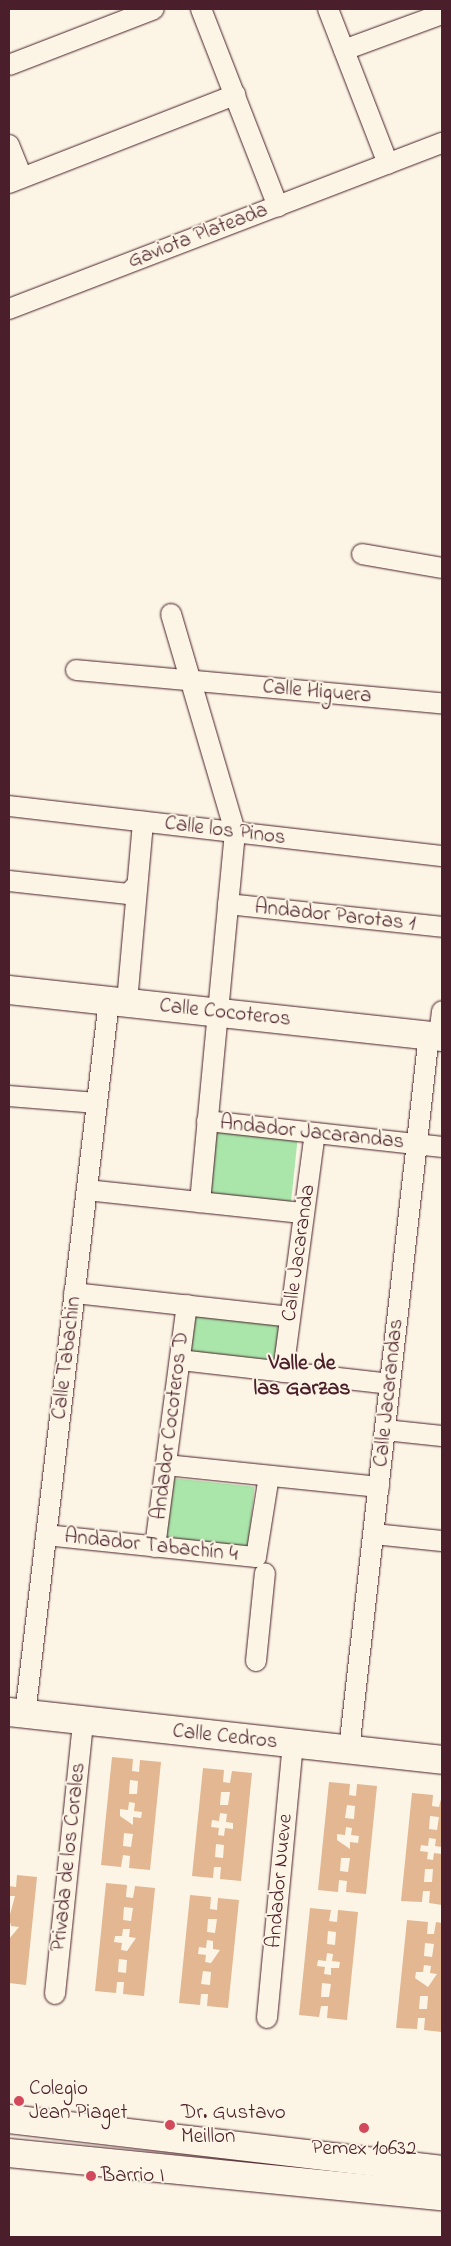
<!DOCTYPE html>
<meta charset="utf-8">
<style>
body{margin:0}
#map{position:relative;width:451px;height:2246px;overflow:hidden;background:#fcf5e5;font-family:"Indie Flower",sans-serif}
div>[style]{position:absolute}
.green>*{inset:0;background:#aae5aa;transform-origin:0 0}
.building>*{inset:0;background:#e2b792}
.roads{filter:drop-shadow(0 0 1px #4a1f2b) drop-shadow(0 0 1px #4a1f2b)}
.street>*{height:20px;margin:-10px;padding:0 10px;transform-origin:10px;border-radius:10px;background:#fcf5e5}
.secondary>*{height:28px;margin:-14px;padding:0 14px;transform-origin:14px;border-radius:14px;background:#fcf5e5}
.primary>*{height:28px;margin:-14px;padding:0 14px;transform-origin:14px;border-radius:14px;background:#fcf5e5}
.dots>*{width:14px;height:14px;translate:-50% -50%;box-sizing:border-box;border:2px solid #fcf5e5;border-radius:50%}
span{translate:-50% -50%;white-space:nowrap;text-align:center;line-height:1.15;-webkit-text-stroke:4px #fcf5e5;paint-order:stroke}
.street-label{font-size:21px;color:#4a1f2b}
.poi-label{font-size:21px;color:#4a1f2b}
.left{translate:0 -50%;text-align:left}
.neighbourhood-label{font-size:22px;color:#4a1f2b;font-weight:700}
.frame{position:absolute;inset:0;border:10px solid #4a1f2b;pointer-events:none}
</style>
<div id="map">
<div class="green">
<i style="left:214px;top:1131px;width:84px;height:63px;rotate:6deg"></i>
<i style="left:191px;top:1313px;width:89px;height:42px;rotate:6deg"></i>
<i style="left:172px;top:1478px;width:83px;height:63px;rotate:6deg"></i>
</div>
<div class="building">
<i style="clip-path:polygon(evenodd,112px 1757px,133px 1759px,132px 1771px,139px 1772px,140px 1760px,161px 1762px,150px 1870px,129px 1868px,130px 1856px,123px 1855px,121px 1867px,101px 1865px,112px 1757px,130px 1780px,138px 1781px,137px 1794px,129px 1794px,130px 1780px,112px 1757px,129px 1802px,135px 1803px,134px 1811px,142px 1812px,141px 1818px,133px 1817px,133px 1825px,120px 1816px,120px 1809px,128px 1810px,129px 1802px,112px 1757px,124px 1833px,133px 1834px,131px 1847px,123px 1846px,124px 1833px)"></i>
<i style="clip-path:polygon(evenodd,203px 1768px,224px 1770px,223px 1782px,230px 1783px,232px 1771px,252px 1773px,241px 1881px,220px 1879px,221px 1867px,214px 1867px,213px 1878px,192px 1876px,203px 1768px,221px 1792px,230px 1792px,228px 1805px,220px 1805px,221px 1792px,203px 1768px,220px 1813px,227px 1814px,226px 1822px,233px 1823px,233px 1829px,225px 1828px,224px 1836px,218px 1835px,219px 1828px,211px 1827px,212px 1820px,219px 1821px,220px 1813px,203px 1768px,216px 1844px,224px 1845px,223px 1858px,215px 1857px,216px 1844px)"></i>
<i style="clip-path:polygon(evenodd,329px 1782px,350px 1784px,349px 1795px,356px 1796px,357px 1784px,377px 1786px,366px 1894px,346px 1892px,347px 1881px,339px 1880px,338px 1892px,318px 1890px,329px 1782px,347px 1805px,355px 1806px,354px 1819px,345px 1818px,347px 1805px,329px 1782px,346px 1827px,352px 1828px,351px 1835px,359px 1836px,358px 1843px,350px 1842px,350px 1849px,337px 1840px,337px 1834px,345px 1835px,346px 1827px,329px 1782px,341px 1858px,350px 1858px,348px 1872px,340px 1871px,341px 1858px)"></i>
<i style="clip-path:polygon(evenodd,412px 1793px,433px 1795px,432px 1806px,439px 1807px,442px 1795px,442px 1847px,435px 1846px,436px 1839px,429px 1838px,428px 1846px,421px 1845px,420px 1851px,428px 1852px,427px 1859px,433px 1860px,434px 1853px,442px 1854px,442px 1905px,429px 1903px,430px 1891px,423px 1891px,422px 1902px,401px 1901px,412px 1793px,430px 1816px,439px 1817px,437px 1830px,429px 1829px,430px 1816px,412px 1793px,425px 1869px,433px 1869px,432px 1882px,424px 1882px,425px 1869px)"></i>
<i style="clip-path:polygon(17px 1875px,37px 1877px,26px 1985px,9px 1983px,9px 1939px,19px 1927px,11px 1926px,9px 1918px,15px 1896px,9px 1896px,9px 1886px,16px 1887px)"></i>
<i style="clip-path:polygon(evenodd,106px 1883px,127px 1885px,126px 1897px,133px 1898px,135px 1886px,155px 1888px,144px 1996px,123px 1994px,124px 1982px,117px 1982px,116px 1993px,95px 1991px,106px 1883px,124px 1907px,133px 1908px,131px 1921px,123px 1920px,124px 1907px,106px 1883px,123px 1929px,130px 1929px,129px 1937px,136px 1938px,127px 1951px,121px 1950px,122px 1943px,114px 1942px,115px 1936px,122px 1936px,123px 1929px,106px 1883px,119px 1959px,127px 1960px,126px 1973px,118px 1972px,119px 1959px)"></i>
<i style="clip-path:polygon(evenodd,190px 1895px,211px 1897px,210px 1909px,217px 1910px,218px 1898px,239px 1900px,228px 2008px,207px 2006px,208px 1994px,201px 1994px,200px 2005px,179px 2003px,190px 1895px,208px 1919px,217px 1919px,215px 1933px,207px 1932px,208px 1919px,190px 1895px,207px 1940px,213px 1941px,213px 1949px,220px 1950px,211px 1963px,205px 1962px,206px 1955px,198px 1954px,199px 1947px,206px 1948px,207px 1940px,190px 1895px,203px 1971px,211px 1972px,210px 1985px,201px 1984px,203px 1971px)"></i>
<i style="clip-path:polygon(evenodd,310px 1908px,331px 1910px,329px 1921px,337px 1922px,338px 1910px,358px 1912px,347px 2020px,327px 2018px,328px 2006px,321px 2006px,319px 2017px,299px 2015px,310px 1908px,328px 1931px,336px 1932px,335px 1945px,327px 1944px,328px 1931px,310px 1908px,327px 1953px,333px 1954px,332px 1961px,340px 1962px,339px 1968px,331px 1968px,331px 1975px,324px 1974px,325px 1967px,317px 1966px,318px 1960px,326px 1961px,327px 1953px,310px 1908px,322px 1983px,331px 1984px,329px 1997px,321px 1997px,322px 1983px)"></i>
<i style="clip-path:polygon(evenodd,407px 1920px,428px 1922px,427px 1934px,434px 1934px,436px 1922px,442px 1923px,442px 2032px,424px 2030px,425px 2018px,418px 2018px,417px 2029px,396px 2028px,407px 1920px,425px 1943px,434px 1944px,432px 1957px,424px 1956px,425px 1943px,407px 1920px,424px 1965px,431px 1966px,430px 1973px,437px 1974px,428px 1987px,415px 1978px,416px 1972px,423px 1972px,424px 1965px,407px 1920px,420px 1996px,428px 1996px,427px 2009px,419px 2009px,420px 1996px)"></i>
</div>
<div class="roads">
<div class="street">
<i style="left:201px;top:9px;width:212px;rotate:68.7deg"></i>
<i style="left:328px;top:9px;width:166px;rotate:68.8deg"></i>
<i style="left:344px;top:50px;width:104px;rotate:-20.2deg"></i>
<i style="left:9px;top:65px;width:155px;rotate:-21.1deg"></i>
<i style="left:9px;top:145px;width:35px;rotate:68deg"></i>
<i style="left:9px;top:183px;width:243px;rotate:-21.3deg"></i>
<i style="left:9px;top:309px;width:464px;rotate:-21deg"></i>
<i style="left:362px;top:554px;width:81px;rotate:9.9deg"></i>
<i style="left:171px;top:614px;width:227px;rotate:73.6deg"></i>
<i style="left:235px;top:832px;width:372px;rotate:95.4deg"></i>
<i style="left:76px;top:670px;width:367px;rotate:5.2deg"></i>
<i style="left:9px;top:806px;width:436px;rotate:6.6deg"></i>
<i style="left:9px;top:881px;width:120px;rotate:6.2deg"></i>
<i style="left:128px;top:894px;width:13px;rotate:-45deg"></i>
<i style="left:228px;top:904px;width:215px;rotate:6.1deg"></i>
<i style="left:127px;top:1002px;width:181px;rotate:-84.9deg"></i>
<i style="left:439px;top:1036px;width:25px;rotate:-83deg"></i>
<i style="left:9px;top:1096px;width:88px;rotate:4.5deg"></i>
<i style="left:207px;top:1121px;width:236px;rotate:6.3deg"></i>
<i style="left:87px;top:1190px;width:218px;rotate:6.1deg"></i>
<i style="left:74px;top:1293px;width:217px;rotate:6.3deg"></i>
<i style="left:180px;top:1360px;width:211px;rotate:6.5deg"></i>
<i style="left:283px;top:1372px;width:241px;rotate:-82.4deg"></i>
<i style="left:385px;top:1430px;width:57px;rotate:6deg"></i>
<i style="left:166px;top:1465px;width:214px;rotate:5.9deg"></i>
<i style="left:374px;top:1534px;width:68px;rotate:5.9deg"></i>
<i style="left:46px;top:1535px;width:211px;rotate:6deg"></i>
<i style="left:256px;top:1557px;width:82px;rotate:-80.9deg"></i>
<i style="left:155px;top:1547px;width:244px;rotate:-82.5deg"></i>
<i style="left:256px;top:1661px;width:88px;rotate:-84.2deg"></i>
<i style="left:25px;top:1715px;width:719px;rotate:-83.29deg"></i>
<i style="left:349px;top:1750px;width:719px;rotate:-83.62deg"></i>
<i style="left:55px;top:1994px;width:274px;rotate:-84.1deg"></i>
<i style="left:267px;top:2018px;width:275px;rotate:-84.6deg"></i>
</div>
<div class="secondary">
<i style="left:9px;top:990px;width:436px;rotate:6.2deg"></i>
<i style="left:9px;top:1712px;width:436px;rotate:6.3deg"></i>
</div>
<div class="primary">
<i style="left:9px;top:2119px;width:436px;rotate:6.7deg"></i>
<i style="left:9px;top:2153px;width:435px;rotate:5.7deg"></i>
</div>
</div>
<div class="dots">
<i style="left:19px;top:2101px;background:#d1495b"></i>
<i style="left:170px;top:2125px;background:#d1495b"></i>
<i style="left:364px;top:2128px;background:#d1495b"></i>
<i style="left:91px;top:2176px;background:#d1495b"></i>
</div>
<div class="street-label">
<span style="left:198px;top:236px;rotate:-21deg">Gaviota Plateada</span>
<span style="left:317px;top:692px;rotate:5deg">Calle Higuera</span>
<span style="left:225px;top:831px;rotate:7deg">Calle los Pinos</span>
<span style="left:335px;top:916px;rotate:6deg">Andador Parotas 1</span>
<span style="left:225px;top:1013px;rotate:6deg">Calle Cocoteros</span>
<span style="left:312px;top:1133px;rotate:6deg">Andador Jacarandas</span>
<span style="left:299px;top:1253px;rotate:-82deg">Calle Jacaranda</span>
<span style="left:67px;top:1358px;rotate:-83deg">Calle Tabachin</span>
<span style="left:389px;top:1393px;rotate:-84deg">Calle Jacarandas</span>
<span style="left:171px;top:1426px;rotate:-83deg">Andador Cocoteros D</span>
<span style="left:151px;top:1546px;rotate:6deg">Andador Tabachín 4</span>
<span style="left:225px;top:1737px;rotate:6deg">Calle Cedros</span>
<span style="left:69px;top:1857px;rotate:-84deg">Privada de los Corales</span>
<span style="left:280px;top:1881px;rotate:-85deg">Andador Nueve</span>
</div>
<div class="poi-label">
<span class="left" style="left:29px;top:2101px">Colegio<br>Jean Piaget</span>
<span class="left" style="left:181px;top:2125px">Dr. Gustavo<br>Meillon</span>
<span style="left:364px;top:2149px">Pemex 10632</span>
<span class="left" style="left:101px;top:2176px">Barrio I</span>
</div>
<div class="neighbourhood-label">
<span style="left:302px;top:1377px">Valle de<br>las Garzas</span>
</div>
<div class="frame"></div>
</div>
